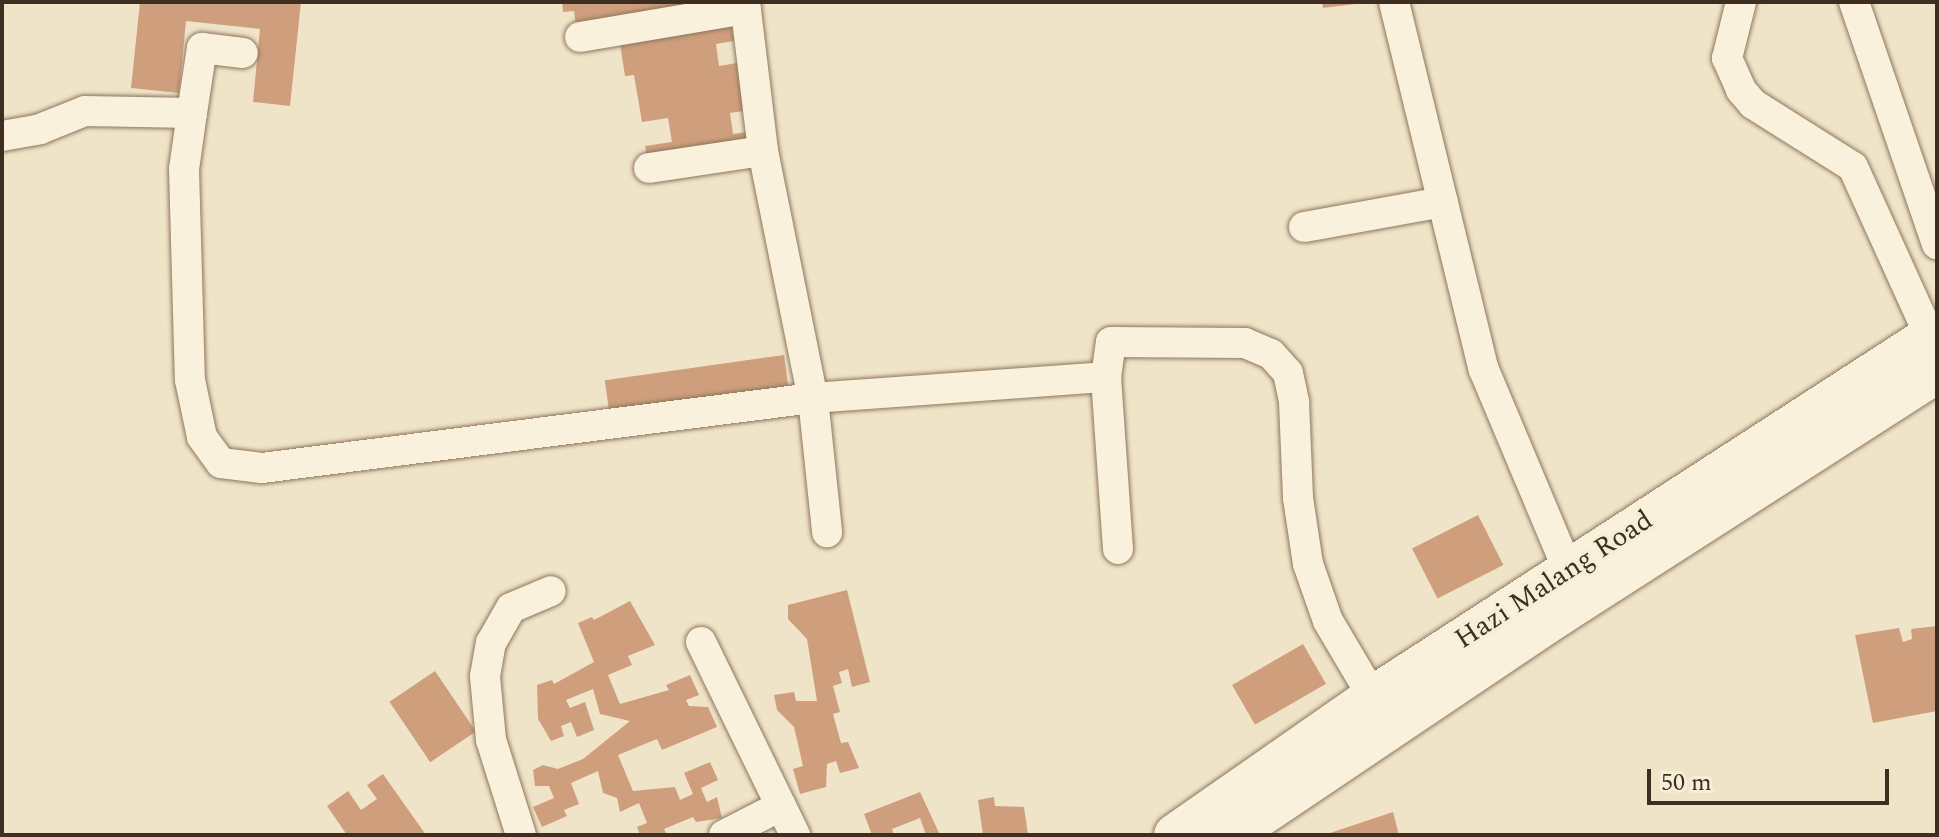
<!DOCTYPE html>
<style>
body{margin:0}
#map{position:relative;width:1939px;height:837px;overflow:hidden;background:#f0e4c8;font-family:Spectral,serif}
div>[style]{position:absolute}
.building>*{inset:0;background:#cf9f7d;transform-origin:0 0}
.roads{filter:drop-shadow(0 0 2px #8d765c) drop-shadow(0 0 2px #8d765c)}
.minor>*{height:30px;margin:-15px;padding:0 15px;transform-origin:15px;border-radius:15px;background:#faf1dc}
.secondary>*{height:42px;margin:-21px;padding:0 21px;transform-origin:21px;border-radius:21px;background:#faf1dc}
span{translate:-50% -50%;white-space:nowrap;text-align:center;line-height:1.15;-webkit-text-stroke:7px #f7eed8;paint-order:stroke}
.street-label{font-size:28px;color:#3d2e20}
.frame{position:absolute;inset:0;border:4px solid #3d2e20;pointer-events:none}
.scale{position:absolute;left:1647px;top:769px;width:242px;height:36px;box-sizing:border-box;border:4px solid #3d2e20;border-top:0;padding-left:10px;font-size:24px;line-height:28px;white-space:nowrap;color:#3d2e20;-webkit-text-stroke:6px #f7eed8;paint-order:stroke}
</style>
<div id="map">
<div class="building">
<i style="clip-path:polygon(140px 2px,301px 2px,290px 106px,253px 102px,260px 29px,186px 21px,179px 93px,131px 88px)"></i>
<i style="clip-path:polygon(562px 2px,715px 2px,576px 27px,574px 11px,563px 12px)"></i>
<i style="clip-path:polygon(1322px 2px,1355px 2px,1355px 4px,1323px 8px)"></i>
<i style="clip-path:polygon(731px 21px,734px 41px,716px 44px,719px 66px,737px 63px,744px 111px,730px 113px,733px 134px,747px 132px,750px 148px,648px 163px,645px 146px,672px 142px,668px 118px,642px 122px,634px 75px,625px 76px,620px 44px)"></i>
<i style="left:784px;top:355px;width:37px;height:181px;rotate:82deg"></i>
<i style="left:1478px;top:515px;width:56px;height:74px;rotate:63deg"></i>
<i style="clip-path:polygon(847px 590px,870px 682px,852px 687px,848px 669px,839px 672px,842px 683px,833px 686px,840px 712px,833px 714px,841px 743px,848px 742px,859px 768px,840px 773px,836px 761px,827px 764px,826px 787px,800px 794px,793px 769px,803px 766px,794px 727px,777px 710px,774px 695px,794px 692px,796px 701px,817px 701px,807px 639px,788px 619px,788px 605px)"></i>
<i style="clip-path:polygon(630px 601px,655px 645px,628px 656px,632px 665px,608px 675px,620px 704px,669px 690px,666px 685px,690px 675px,699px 695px,686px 700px,689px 706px,708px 707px,717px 727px,662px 750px,657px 739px,618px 755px,633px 791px,675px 787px,680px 800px,693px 794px,684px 773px,710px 762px,718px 780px,701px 788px,707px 802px,717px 797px,722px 818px,696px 822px,693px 817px,664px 829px,667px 835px,640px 835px,637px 827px,647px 823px,639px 803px,620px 812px,617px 798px,603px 793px,598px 771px,571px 783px,579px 804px,564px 810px,567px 816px,542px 827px,533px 807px,554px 798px,549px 786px,535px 786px,533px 770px,543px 765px,558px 769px,583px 759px,630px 721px,600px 714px,593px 689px,566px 700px,570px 708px,585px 702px,594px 730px,577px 737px,571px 722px,561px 726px,564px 736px,551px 741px,538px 719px,537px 685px,552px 680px,554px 684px,594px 662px,578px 623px,592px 617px,594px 620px)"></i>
<i style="clip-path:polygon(1937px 626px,1937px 711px,1873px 723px,1855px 635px,1899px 628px,1903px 642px,1912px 639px,1911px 629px)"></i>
<i style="left:1303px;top:644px;width:46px;height:82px;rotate:60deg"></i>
<i style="left:435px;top:671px;width:73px;height:55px;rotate:56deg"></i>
<i style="clip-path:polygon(383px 774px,426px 835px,347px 835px,327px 806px,348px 791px,361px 810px,377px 799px,367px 785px)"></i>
<i style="clip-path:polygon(920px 792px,940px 835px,926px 835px,920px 818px,892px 829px,894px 835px,872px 835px,864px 814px)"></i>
<i style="clip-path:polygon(994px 797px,995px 806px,1024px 807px,1028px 835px,983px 835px,978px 800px)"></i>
<i style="clip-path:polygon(1393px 812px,1399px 835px,1327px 835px,1327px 834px)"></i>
</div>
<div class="roads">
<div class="minor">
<i style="left:745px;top:2px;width:150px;rotate:83.1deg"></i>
<i style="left:763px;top:151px;width:252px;rotate:78.6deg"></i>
<i style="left:813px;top:398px;width:135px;rotate:84deg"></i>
<i style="left:1394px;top:2px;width:379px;rotate:76.3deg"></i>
<i style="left:1484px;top:370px;width:235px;rotate:67.2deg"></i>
<i style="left:1741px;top:2px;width:58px;rotate:104deg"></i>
<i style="left:1727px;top:58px;width:35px;rotate:66deg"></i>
<i style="left:1741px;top:90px;width:18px;rotate:49deg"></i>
<i style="left:1753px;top:104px;width:118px;rotate:32.2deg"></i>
<i style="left:1853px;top:167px;width:203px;rotate:65.6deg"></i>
<i style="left:1854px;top:2px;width:256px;rotate:71.1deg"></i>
<i style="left:580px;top:37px;width:168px;rotate:-9.6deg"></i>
<i style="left:192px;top:113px;width:66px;rotate:-81.3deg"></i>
<i style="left:202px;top:48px;width:41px;rotate:7deg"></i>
<i style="left:2px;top:136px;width:39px;rotate:-10deg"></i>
<i style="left:40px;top:129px;width:48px;rotate:-21.8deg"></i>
<i style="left:85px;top:111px;width:107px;rotate:1.1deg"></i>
<i style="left:192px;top:113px;width:57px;rotate:98.1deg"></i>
<i style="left:184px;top:169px;width:211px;rotate:88.4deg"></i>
<i style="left:190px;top:380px;width:58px;rotate:78.1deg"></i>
<i style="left:202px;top:437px;width:32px;rotate:54deg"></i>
<i style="left:221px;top:463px;width:41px;rotate:7deg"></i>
<i style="left:262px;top:468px;width:555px;rotate:-7.24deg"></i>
<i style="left:813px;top:398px;width:294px;rotate:-4.1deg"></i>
<i style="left:649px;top:168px;width:115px;rotate:-8.5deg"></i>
<i style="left:1304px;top:227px;width:141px;rotate:-10.2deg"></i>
<i style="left:1118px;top:549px;width:172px;rotate:-94deg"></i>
<i style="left:1106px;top:377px;width:35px;rotate:-82deg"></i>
<i style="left:1111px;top:342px;width:134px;rotate:0.4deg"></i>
<i style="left:1245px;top:343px;width:28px;rotate:23deg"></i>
<i style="left:1271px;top:354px;width:25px;rotate:48deg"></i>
<i style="left:1288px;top:373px;width:30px;rotate:78deg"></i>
<i style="left:1294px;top:402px;width:96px;rotate:87.6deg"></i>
<i style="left:1298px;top:498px;width:67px;rotate:81.4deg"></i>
<i style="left:1308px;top:564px;width:60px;rotate:70.7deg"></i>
<i style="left:1328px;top:621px;width:88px;rotate:59.4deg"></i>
<i style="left:701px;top:642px;width:215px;rotate:64deg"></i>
<i style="left:521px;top:835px;width:100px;rotate:-107.5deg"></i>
<i style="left:491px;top:740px;width:64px;rotate:-95.4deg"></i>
<i style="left:485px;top:676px;width:34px;rotate:-80deg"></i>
<i style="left:491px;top:643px;width:40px;rotate:-60.3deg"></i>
<i style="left:511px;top:608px;width:43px;rotate:-23deg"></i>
<i style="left:724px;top:835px;width:64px;rotate:-27deg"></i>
</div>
<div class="secondary">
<i style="left:1175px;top:835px;width:241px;rotate:-34.9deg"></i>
<i style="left:1373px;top:697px;width:672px;rotate:-32.91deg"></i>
<i style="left:1231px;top:835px;width:396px;rotate:-33.9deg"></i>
<i style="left:1560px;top:614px;width:448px;rotate:-32.7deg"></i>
</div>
</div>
<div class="street-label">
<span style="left:1554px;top:580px;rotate:-33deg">Hazi Malang Road</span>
</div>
<div class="frame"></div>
<div class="scale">50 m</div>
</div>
